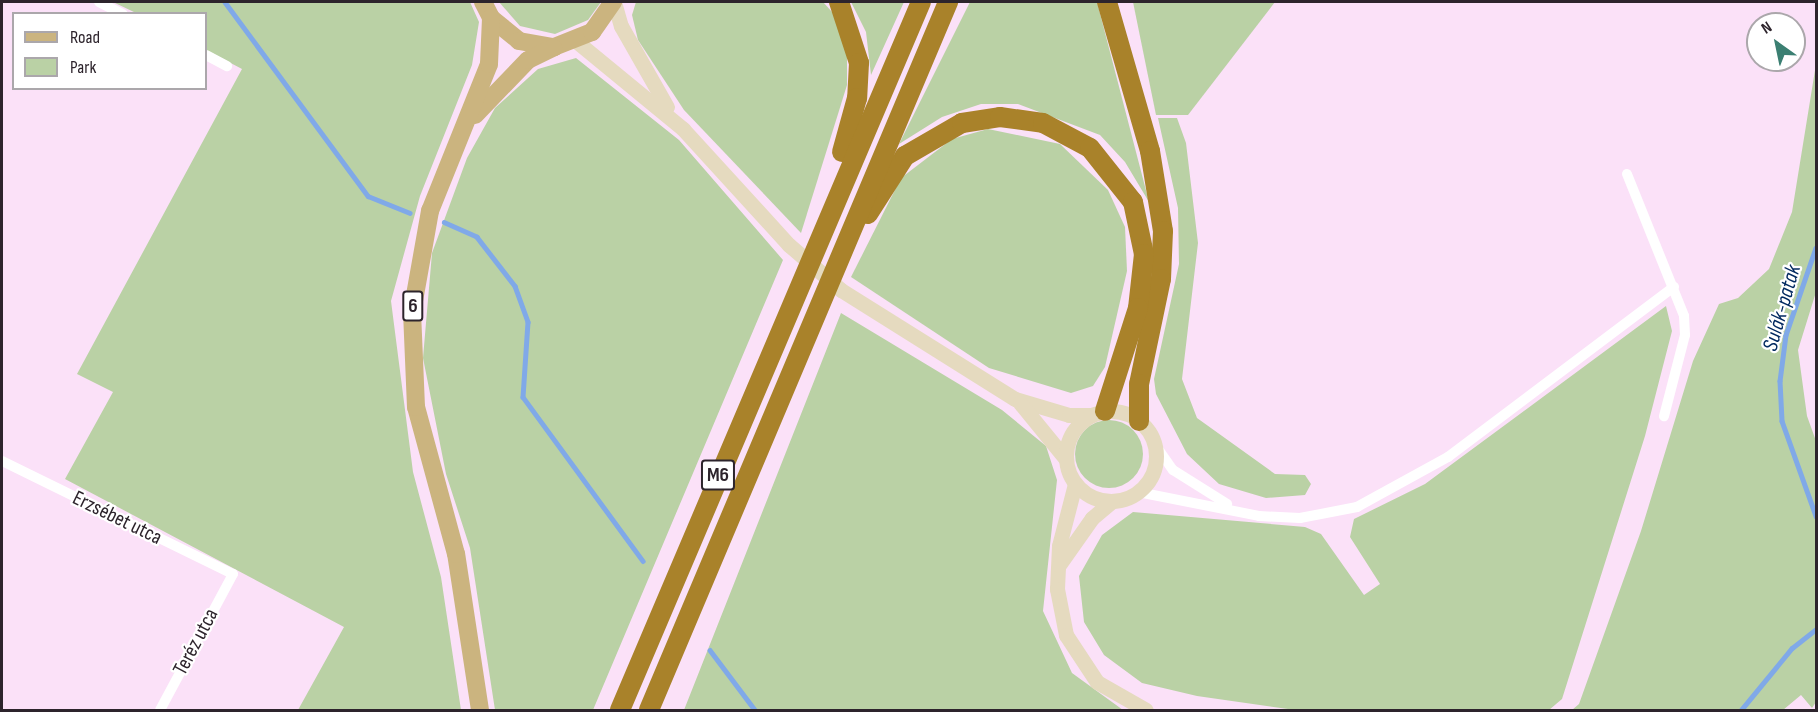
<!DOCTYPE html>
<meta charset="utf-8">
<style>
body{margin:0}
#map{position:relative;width:1818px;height:712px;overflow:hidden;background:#fbe1f8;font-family:"Sofia Sans Condensed",sans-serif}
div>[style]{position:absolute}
.green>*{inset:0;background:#bad1a5}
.round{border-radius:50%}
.stream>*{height:4.5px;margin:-2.25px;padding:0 2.25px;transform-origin:2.25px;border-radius:2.25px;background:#80a9e8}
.street>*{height:10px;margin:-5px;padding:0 5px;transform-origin:5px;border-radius:5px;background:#fff}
.secondary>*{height:15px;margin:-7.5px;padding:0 7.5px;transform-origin:7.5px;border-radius:7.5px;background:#e5dabf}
.secondary>.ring{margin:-7.5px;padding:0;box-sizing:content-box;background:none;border:15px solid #e5dabf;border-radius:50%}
.primary>*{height:18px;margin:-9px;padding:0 9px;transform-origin:9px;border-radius:9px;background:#cbb47f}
.highway>*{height:20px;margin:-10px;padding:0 10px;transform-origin:10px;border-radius:10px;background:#a9822a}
span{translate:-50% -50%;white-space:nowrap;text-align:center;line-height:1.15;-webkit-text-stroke:4.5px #fff;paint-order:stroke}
.shield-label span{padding:2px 4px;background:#fff;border:2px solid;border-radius:4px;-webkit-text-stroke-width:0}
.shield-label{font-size:20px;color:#2d242c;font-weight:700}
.street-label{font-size:21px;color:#2d242c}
.water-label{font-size:22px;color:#032a60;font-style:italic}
.frame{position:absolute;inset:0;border:3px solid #2d242c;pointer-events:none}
.legend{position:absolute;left:12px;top:12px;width:195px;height:78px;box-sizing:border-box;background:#fff;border:2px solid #aba7ab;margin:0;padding:8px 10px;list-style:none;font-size:18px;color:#2d242c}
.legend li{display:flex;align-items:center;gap:12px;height:30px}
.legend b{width:30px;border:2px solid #aba7ab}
.north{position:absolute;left:1746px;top:12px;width:60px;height:60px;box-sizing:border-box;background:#fff;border:2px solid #aba7ab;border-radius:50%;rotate:327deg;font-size:16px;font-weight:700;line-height:24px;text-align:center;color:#2d242c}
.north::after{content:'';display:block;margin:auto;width:21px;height:27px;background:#3b7f72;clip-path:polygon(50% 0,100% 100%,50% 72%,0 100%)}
</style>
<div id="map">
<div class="green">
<i style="clip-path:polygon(113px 2px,470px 2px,479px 22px,472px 65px,420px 196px,391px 301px,413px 472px,441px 577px,461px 710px,298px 710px,344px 627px,65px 479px,113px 392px,77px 374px,242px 69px,206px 50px,206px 14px,136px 13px)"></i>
<i style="clip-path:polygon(499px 2px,601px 2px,588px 20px,555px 34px,520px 26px)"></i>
<i style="clip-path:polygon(636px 2px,823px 2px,833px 13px,847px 50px,847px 85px,801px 233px,684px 110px,638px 40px,632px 15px)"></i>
<i style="clip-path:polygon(851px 2px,904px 2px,871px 75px,866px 32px)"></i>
<i style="clip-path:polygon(970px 2px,1097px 2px,1149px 202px,1125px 162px,1100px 135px,1018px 104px,981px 104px,942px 117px,899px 144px)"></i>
<i style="clip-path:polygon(1133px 2px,1275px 2px,1188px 115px,1156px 115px)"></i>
<i style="clip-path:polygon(576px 58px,679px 140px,783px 260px,593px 710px,495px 710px,470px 548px,446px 474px,423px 358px,432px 253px,467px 158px,495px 108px,538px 69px)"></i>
<i style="clip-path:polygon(1816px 64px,1816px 292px,1798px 350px,1807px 416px,1816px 441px,1816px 702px,1812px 708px,1801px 695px,1783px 710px,1572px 710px,1579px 704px,1641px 531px,1693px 361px,1719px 304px,1738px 298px,1769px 269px,1792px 212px)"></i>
<i style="clip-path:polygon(1158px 118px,1177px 118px,1186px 143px,1198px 243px,1182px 379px,1197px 418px,1275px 474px,1305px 475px,1311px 484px,1305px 495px,1266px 498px,1219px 484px,1187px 454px,1156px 394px,1154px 379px,1179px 264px,1178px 208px)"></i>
<i style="clip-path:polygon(988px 129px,1060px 144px,1108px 190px,1125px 227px,1127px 271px,1105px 367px,1093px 386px,1071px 393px,989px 368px,851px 277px,901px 178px,952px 139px)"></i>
<i style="clip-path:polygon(1666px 306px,1672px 331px,1645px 436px,1562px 699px,1549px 710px,1295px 710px,1197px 696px,1142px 683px,1104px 655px,1084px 622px,1079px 576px,1102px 535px,1133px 512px,1305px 527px,1321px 534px,1364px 595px,1380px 584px,1350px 537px,1354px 519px,1425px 484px)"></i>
<i style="clip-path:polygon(841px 313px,1002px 410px,1046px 446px,1057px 480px,1043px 611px,1072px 673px,1123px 710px,684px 710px)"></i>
<i class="round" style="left:1075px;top:420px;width:68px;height:68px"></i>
</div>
<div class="stream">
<i style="left:225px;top:2px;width:241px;rotate:53.6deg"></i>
<i style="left:368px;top:196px;width:45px;rotate:22deg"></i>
<i style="left:444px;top:222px;width:36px;rotate:24deg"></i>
<i style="left:477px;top:237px;width:62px;rotate:52.2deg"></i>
<i style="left:515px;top:286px;width:38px;rotate:70deg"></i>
<i style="left:528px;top:322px;width:75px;rotate:93.8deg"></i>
<i style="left:523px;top:397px;width:203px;rotate:53.8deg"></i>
<i style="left:1816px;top:248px;width:92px;rotate:109deg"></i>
<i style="left:1786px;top:335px;width:46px;rotate:97.4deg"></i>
<i style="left:1780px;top:381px;width:40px;rotate:87.1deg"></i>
<i style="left:1782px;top:421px;width:101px;rotate:70.3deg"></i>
<i style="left:710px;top:650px;width:75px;rotate:53.1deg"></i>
<i style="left:1741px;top:710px;width:80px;rotate:-50.6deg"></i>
<i style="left:1792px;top:648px;width:31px;rotate:-38deg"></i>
</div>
<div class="street">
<i style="left:99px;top:2px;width:27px;rotate:27deg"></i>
<i style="left:206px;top:55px;width:24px;rotate:28deg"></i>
<i style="left:1627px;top:174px;width:153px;rotate:68.1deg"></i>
<i style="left:1684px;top:316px;width:19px;rotate:87deg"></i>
<i style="left:1685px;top:335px;width:84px;rotate:104.5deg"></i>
<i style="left:1154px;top:443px;width:33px;rotate:55deg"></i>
<i style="left:1173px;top:470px;width:64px;rotate:32.2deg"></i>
<i style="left:2px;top:461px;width:257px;rotate:26.1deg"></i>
<i style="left:233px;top:574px;width:154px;rotate:118.2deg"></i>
<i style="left:1138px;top:492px;width:123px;rotate:11.2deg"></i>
<i style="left:1259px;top:516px;width:41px;rotate:2.8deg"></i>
<i style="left:1300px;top:518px;width:58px;rotate:-10.9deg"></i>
<i style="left:1357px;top:507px;width:104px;rotate:-28.8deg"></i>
<i style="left:1448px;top:457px;width:283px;rotate:-37deg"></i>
</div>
<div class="secondary">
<i style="left:614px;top:2px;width:25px;rotate:74deg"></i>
<i style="left:621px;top:26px;width:93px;rotate:60.4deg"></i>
<i style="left:576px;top:41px;width:139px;rotate:39.4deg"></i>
<i style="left:683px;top:129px;width:157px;rotate:47.6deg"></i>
<i style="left:789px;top:245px;width:69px;rotate:40.9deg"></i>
<i style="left:841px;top:290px;width:205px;rotate:32.1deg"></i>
<i style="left:1015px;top:399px;width:56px;rotate:16.5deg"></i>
<i style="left:1069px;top:415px;width:23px"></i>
<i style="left:1020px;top:403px;width:71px;rotate:50.7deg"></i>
<i class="ring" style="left:1066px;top:411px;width:75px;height:75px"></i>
<i style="left:1075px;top:484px;width:64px;rotate:104.5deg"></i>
<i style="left:1059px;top:546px;width:43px;rotate:92.7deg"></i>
<i style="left:1057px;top:589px;width:47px;rotate:78.9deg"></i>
<i style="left:1066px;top:635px;width:56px;rotate:56.6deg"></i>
<i style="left:1097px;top:682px;width:56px;rotate:29.7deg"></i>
<i style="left:1059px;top:565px;width:57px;rotate:-54.9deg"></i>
<i style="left:1092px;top:518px;width:26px;rotate:-40deg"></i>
</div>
<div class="primary">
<i style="left:483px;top:2px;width:18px;rotate:63deg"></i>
<i style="left:491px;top:18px;width:36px;rotate:39deg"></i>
<i style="left:519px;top:41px;width:36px;rotate:10deg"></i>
<i style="left:554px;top:47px;width:41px;rotate:-21.5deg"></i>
<i style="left:592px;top:32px;width:37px;rotate:-55deg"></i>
<i style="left:475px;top:115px;width:76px;rotate:-46.1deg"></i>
<i style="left:528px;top:60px;width:28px;rotate:-26deg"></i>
<i style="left:480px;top:710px;width:158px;rotate:-98.7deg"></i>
<i style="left:456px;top:554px;width:152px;rotate:-105.2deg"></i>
<i style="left:416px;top:407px;width:95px;rotate:-92.4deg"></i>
<i style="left:412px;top:312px;width:103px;rotate:-79.9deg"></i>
<i style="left:430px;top:211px;width:158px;rotate:-68.1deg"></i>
<i style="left:489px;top:64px;width:46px;rotate:-87.5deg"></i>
</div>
<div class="highway">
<i style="left:839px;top:2px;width:64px;rotate:71.8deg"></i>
<i style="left:859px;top:63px;width:35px;rotate:93deg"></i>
<i style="left:857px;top:98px;width:56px;rotate:105.5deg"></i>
<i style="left:1107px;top:2px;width:155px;rotate:73.9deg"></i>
<i style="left:1150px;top:151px;width:81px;rotate:80.8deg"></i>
<i style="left:1163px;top:231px;width:48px;rotate:92.4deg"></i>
<i style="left:1161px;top:279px;width:107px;rotate:101.8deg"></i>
<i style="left:1139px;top:384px;width:37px;rotate:90deg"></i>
<i style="left:868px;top:214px;width:69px;rotate:-57.5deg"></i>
<i style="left:905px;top:156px;width:66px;rotate:-30.1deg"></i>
<i style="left:962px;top:123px;width:38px;rotate:-9deg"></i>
<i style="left:1000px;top:117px;width:43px;rotate:7.9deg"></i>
<i style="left:1043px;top:123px;width:53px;rotate:28deg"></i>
<i style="left:1090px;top:148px;width:69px;rotate:51.5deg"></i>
<i style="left:1133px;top:202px;width:53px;rotate:78.1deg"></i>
<i style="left:1144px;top:254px;width:54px;rotate:96.3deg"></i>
<i style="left:1138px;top:308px;width:108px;rotate:107.8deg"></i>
<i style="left:620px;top:710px;width:769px;rotate:-66.97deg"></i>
<i style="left:649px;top:710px;width:769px;rotate:-67.1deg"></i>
</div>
<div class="shield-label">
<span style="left:413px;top:306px">6</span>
<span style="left:718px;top:475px">M6</span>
</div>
<div class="street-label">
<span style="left:117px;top:518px;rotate:26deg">Erzsébet utca</span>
<span style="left:196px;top:642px;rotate:-62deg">Teréz utca</span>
</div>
<div class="water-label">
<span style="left:1782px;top:308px;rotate:-74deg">Sulák-patak</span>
</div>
<div class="frame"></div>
<ul class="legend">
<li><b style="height:8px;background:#cbb47f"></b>Road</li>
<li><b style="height:16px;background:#bad1a5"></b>Park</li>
</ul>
<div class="north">N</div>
</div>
